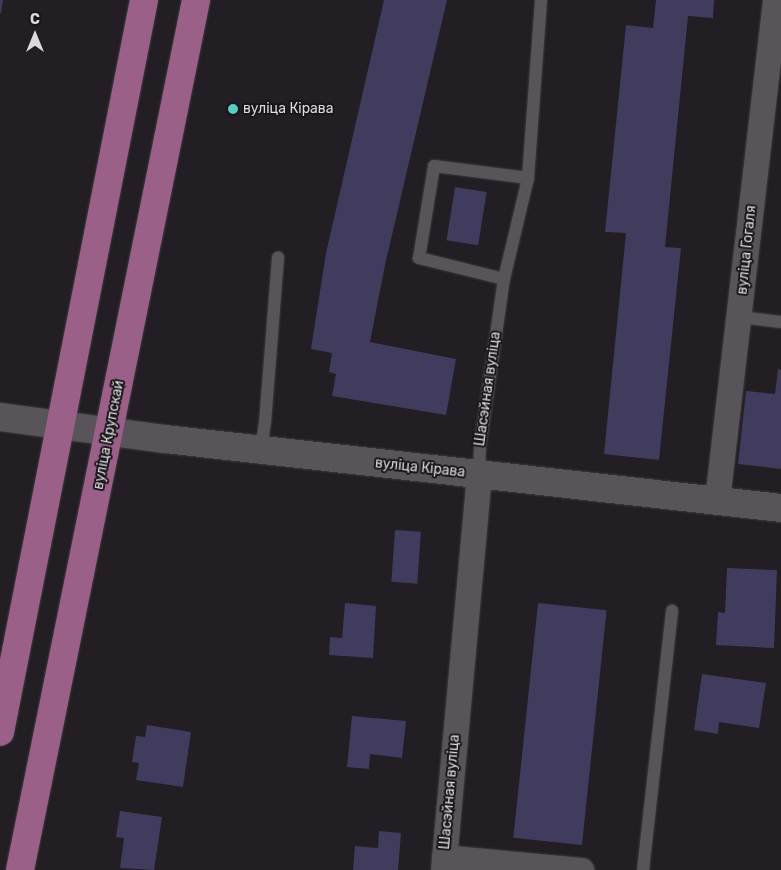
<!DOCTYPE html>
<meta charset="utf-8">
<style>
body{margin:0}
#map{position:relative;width:781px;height:870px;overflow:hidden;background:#221e23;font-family:Rubik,sans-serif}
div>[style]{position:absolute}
.building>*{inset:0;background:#413b5e;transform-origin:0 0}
.roads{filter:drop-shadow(0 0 1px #3d3a3f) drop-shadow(0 0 1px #3d3a3f)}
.service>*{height:12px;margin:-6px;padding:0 6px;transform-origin:6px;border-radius:6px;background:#58545a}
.minor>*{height:25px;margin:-12.5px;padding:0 12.5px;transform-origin:12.5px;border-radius:12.5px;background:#58545a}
.tertiary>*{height:28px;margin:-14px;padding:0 14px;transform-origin:14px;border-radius:14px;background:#58545a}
.primary>*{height:28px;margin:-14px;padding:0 14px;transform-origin:14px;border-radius:14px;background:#9a6088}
.dots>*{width:14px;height:14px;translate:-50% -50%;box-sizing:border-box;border:2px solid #19151a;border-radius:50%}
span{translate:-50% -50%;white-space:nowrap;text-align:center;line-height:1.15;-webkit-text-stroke:4px #19151a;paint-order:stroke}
.poi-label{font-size:14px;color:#dddade}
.left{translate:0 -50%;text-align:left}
.street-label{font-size:14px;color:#dddade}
.north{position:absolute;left:10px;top:10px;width:50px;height:50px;-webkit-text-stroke:4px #19151a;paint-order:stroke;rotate:0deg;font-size:14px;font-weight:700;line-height:20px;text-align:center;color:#dddade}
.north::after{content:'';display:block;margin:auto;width:18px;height:22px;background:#dddade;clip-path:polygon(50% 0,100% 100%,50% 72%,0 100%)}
</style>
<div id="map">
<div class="building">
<i style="clip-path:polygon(0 0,3px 0,1px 13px,0 13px)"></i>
<i style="clip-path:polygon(384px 0,447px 0,385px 265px,370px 342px,456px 359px,446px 415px,332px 396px,336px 374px,329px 372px,332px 353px,311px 349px,326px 253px)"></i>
<i style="clip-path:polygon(656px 0,714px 0,713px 18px,688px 16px,665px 247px,681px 248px,659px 460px,604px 454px,626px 233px,605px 232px,626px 25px,653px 28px)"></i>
<i style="left:455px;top:187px;width:32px;height:54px;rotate:9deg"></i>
<i style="clip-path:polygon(778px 369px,781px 370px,781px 469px,738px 464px,746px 391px,775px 394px)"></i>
<i style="left:395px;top:530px;width:26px;height:52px;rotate:4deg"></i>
<i style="clip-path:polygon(727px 568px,777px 570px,774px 648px,716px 645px,718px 612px,725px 613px)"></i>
<i style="clip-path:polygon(345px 603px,376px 606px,373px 658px,329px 655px,330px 637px,342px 638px)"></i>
<i style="left:538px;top:603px;width:69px;height:236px;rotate:6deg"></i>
<i style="clip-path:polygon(702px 674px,766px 683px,759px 728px,719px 722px,718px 734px,694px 730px)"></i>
<i style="clip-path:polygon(352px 716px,406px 721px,402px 758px,370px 754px,369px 769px,347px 767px)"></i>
<i style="clip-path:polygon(147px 725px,191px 732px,183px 787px,136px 780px,139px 763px,132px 762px,136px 736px,145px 737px)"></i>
<i style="clip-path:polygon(120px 811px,162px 817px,154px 870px,120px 868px,124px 838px,116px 837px)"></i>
<i style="clip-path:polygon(379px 831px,401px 833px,398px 870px,353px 870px,355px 846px,378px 848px)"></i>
</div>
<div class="roads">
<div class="service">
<i style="left:504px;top:279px;width:88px;rotate:-166.1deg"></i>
<i style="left:419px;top:258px;width:93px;rotate:-80.7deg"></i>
<i style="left:434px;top:166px;width:95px;rotate:7.3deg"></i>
<i style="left:740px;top:317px;width:41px;rotate:7deg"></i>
<i style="left:261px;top:450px;width:27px;rotate:-82deg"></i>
<i style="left:265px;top:423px;width:166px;rotate:-85.5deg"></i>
<i style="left:479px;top:475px;width:28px;rotate:-88deg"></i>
<i style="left:480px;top:447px;width:170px;rotate:-81.9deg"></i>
<i style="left:504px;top:279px;width:104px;rotate:-76.6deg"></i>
<i style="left:528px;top:178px;width:178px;rotate:-85.8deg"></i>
<i style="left:643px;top:870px;width:261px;rotate:-83.6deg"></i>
</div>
<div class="minor">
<i style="left:717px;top:500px;width:503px;rotate:-83.38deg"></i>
<i style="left:444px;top:857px;width:138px;rotate:5.4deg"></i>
<i style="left:443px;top:870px;width:397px;rotate:-84.8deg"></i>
</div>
<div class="tertiary">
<i style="left:0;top:417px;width:166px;rotate:7.6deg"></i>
<i style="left:165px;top:439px;width:620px;rotate:6.39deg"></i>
</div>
<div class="primary">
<i style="left:0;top:732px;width:746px;rotate:-78.87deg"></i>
<i style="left:20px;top:870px;width:888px;rotate:-78.56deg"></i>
</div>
</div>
<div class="dots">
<i style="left:233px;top:109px;background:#56cec4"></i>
</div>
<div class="poi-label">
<span class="left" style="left:243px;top:109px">вуліца Кірава</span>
</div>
<div class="street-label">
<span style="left:747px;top:250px;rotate:-84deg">вуліца Гогаля</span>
<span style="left:488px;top:389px;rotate:-82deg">Шасэйная вуліца</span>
<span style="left:109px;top:435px;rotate:-79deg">вуліца Крупскай</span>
<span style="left:420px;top:468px;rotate:6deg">вуліца Кірава</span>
<span style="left:450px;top:792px;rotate:-85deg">Шасэйная вуліца</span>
</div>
<div class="north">С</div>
</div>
